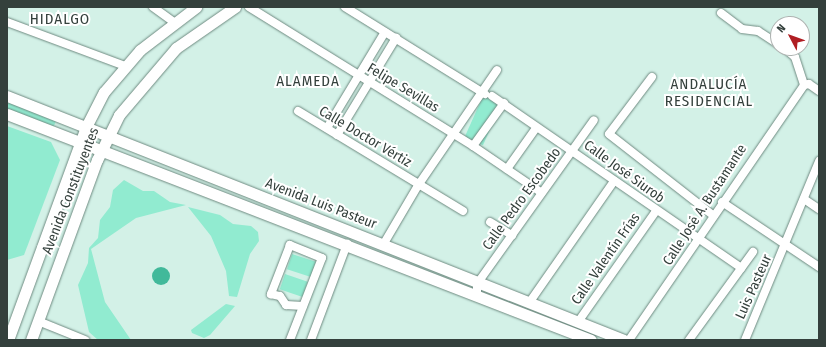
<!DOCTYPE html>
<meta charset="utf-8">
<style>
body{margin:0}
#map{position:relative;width:826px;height:347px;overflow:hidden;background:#d3f1e7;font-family:"Fira Sans Condensed",sans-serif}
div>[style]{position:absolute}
.green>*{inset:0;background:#91ebd0;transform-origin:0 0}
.water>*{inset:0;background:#41b99a}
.round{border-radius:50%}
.roads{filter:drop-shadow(0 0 1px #6e8a80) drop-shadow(0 0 1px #6e8a80)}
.minor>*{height:8px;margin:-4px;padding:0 4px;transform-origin:4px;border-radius:4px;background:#fff}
.major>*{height:11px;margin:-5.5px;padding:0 5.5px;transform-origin:5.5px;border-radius:5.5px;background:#fff}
span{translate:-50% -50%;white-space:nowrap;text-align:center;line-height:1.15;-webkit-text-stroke:4px #fff;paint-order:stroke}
.street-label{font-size:14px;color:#34403c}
.neighbourhood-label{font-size:15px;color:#34403c;letter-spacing:1px}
.frame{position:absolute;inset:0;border:8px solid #34403c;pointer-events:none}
.north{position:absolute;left:770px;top:16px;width:40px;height:40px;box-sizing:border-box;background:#fff;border:1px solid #aeb3b1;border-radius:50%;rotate:311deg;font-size:11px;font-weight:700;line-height:16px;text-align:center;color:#34403c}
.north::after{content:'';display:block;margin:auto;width:14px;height:18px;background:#b01e23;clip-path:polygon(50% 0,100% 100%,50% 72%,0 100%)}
</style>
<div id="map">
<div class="green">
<i style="left:483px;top:96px;width:20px;height:45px;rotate:24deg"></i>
<i style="clip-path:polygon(7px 99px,56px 121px,53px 128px,7px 109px)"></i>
<i style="clip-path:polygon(7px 126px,51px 142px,60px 160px,24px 255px,7px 260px)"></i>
<i style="clip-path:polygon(124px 180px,143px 191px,154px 191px,170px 202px,186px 205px,136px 218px,91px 249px,105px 302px,131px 340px,98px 340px,89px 332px,78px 285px,88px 263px,89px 248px,98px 238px,100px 220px,110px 207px,113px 190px)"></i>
<i style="clip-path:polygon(188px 207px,220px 215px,233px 224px,251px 226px,258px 232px,259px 241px,250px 254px,237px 297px,229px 296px,226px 271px,211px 236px)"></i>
<i style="left:292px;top:254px;width:25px;height:16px;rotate:18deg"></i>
<i style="left:285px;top:274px;width:24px;height:16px;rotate:19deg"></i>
<i style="clip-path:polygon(226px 304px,235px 306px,210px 335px,204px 338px,192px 333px,191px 330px)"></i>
</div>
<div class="water">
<i class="round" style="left:152px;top:267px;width:18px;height:18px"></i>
</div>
<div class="roads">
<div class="minor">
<i style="left:153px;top:7px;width:26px;rotate:36deg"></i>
<i style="left:249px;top:7px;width:264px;rotate:31.8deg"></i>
<i style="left:473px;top:146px;width:83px;rotate:34.3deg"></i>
<i style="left:345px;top:7px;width:165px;rotate:31.9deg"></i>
<i style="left:721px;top:13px;width:26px;rotate:37deg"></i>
<i style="left:742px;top:29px;width:16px;rotate:7deg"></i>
<i style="left:758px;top:31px;width:24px;rotate:33deg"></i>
<i style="left:7px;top:22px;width:126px;rotate:20.4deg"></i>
<i style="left:784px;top:48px;width:14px;rotate:39deg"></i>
<i style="left:795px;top:57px;width:29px;rotate:72deg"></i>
<i style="left:652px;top:77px;width:71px;rotate:127deg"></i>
<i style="left:609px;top:134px;width:133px;rotate:38deg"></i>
<i style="left:804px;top:85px;width:5px;rotate:-11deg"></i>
<i style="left:809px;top:84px;width:12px;rotate:35deg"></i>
<i style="left:492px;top:96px;width:303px;rotate:34.6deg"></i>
<i style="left:298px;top:111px;width:193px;rotate:31.2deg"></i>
<i style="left:327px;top:128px;width:112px;rotate:-58.9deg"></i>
<i style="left:337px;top:135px;width:114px;rotate:-58.7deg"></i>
<i style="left:473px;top:146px;width:53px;rotate:-54.2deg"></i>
<i style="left:507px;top:169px;width:50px;rotate:-54.7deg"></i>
<i style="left:804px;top:199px;width:18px;rotate:34deg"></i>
<i style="left:722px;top:202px;width:117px;rotate:33.8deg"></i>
<i style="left:490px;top:222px;width:26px;rotate:31deg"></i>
<i style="left:383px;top:245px;width:71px;rotate:-59.5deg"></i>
<i style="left:419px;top:184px;width:138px;rotate:-55.6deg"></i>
<i style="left:477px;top:296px;width:12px;rotate:-90deg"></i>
<i style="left:477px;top:284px;width:201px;rotate:-54.5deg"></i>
<i style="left:529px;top:303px;width:149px;rotate:-55.1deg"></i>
<i style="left:38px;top:321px;width:51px;rotate:22deg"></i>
<i style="left:578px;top:322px;width:136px;rotate:-54.9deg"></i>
<i style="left:290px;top:340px;width:88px;rotate:-68.7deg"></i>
<i style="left:322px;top:258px;width:35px;rotate:-158deg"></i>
<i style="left:290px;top:245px;width:53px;rotate:111.2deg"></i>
<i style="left:271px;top:294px;width:9px;rotate:13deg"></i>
<i style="left:280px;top:296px;width:11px;rotate:56deg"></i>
<i style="left:286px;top:305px;width:17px;rotate:3deg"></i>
<i style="left:311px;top:340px;width:103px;rotate:-69.4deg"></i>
<i style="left:629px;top:340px;width:309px;rotate:-55.5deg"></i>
<i style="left:689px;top:340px;width:109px;rotate:-54deg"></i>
<i style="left:745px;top:340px;width:194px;rotate:-67.5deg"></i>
</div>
<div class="major">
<i style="left:7px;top:96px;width:663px;rotate:21.58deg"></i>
<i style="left:7px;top:114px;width:626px;rotate:21.16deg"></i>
<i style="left:8px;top:340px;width:227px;rotate:-69.9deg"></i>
<i style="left:86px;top:127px;width:39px;rotate:-63deg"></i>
<i style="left:104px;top:92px;width:55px;rotate:-49.4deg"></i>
<i style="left:140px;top:50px;width:71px;rotate:-37.5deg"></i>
<i style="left:31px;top:340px;width:192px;rotate:-69.9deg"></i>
<i style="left:97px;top:160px;width:50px;rotate:-63.9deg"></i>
<i style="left:119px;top:115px;width:88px;rotate:-49.6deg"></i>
<i style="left:176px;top:48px;width:72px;rotate:-34.8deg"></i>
</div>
</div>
<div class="street-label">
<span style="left:403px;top:88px;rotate:31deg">Felipe Sevillas</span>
<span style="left:365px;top:137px;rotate:31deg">Calle Doctor Vértiz</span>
<span style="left:624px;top:172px;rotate:36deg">Calle José Siurob</span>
<span style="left:71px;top:191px;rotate:-69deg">Avenida Constituyentes</span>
<span style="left:522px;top:199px;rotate:-54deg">Calle Pedro Escobedo</span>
<span style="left:321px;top:204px;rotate:21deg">Avenida Luis Pasteur</span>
<span style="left:705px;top:205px;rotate:-57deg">Calle José A. Bustamante</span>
<span style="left:606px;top:259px;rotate:-55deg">Calle Valentín Frías</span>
<span style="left:754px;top:287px;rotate:-66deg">Luis Pasteur</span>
</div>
<div class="neighbourhood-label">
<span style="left:60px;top:20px">HIDALGO</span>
<span style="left:308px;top:82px">ALAMEDA</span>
<span style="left:709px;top:93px">ANDALUCÍA<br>RESIDENCIAL</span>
</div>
<div class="frame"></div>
<div class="north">N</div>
</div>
